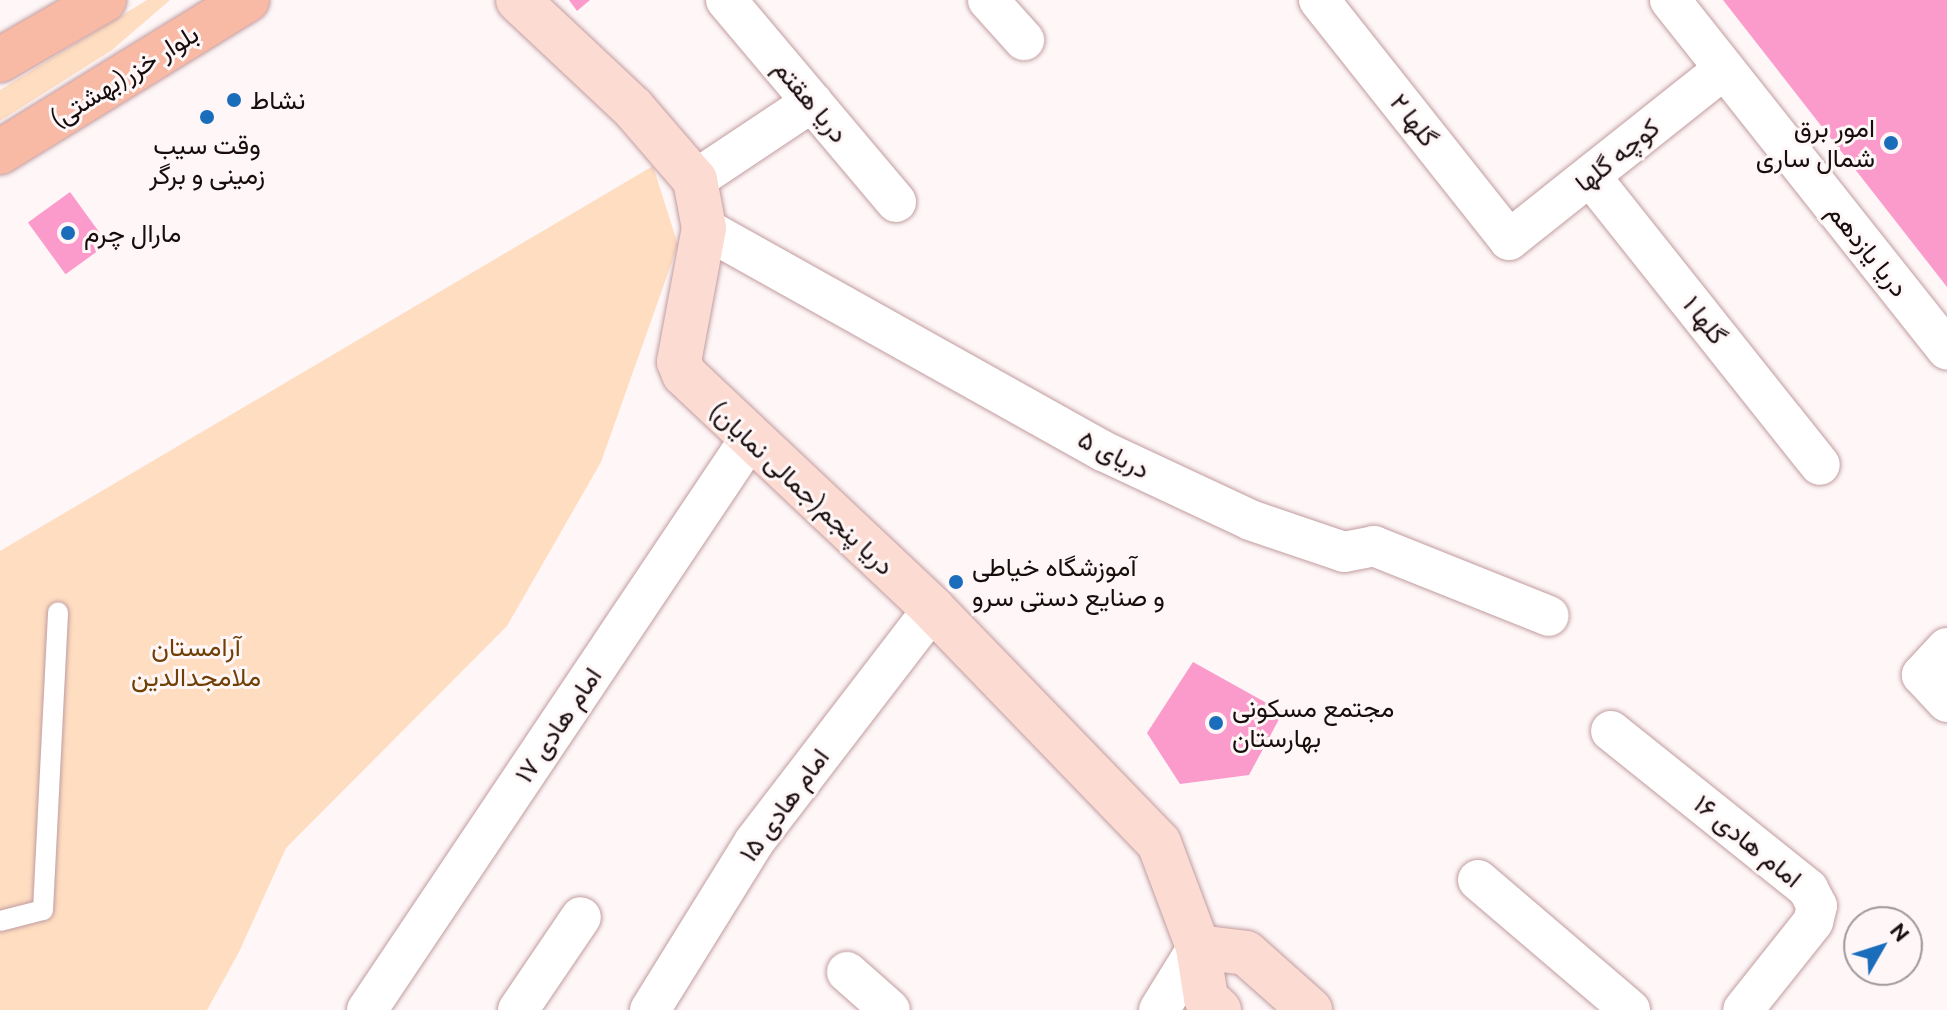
<!DOCTYPE html>
<meta charset="utf-8">
<style>
body{margin:0}
#map{position:relative;width:1947px;height:1010px;overflow:hidden;background:#fef6f7;font-family:Ubuntu,Vazirmatn,sans-serif}
div>[style]{position:absolute}
.green>*{inset:0;background:#feddc1}
.building>*{inset:0;background:#fb9bcb;transform-origin:0 0}
.roads{filter:drop-shadow(0 0 2px #c19c9f) drop-shadow(0 0 2px #c19c9f)}
.service>*{height:20px;margin:-10px;padding:0 10px;transform-origin:10px;border-radius:10px;background:#fff}
.minor>*{height:40px;margin:-20px;padding:0 20px;transform-origin:20px;border-radius:20px;background:#fff}
.secondary>*{height:44px;margin:-22px;padding:0 22px;transform-origin:22px;border-radius:22px;background:#fcdcd2}
.primary>*{height:44px;margin:-22px;padding:0 22px;transform-origin:22px;border-radius:22px;background:#f8b9a5}
.dots>*{width:22px;height:22px;translate:-50% -50%;box-sizing:border-box;border:4px solid #fef6f7;border-radius:50%}
span{translate:-50% -50%;white-space:nowrap;text-align:center;line-height:1.15;-webkit-text-stroke:6px #fef6f7;paint-order:stroke}
.street-label{font-size:26px;color:#180c0d}
.poi-label{font-size:26px;color:#180c0d}
.left{translate:0 -50%;text-align:left}
.right{translate:-100% -50%;text-align:right}
.park-label{font-size:26px;color:#703f04}
.north{position:absolute;left:1843px;top:906px;width:80px;height:80px;box-sizing:border-box;background:#fef6f7;border:2px solid #a29899;border-radius:50%;rotate:51deg;font-size:22px;font-weight:700;line-height:32px;text-align:center;color:#180c0d}
.north::after{content:'';display:block;margin:auto;width:28px;height:36px;background:#196dbb;clip-path:polygon(50% 0,100% 100%,50% 72%,0 100%)}
</style>
<div id="map">
<div class="green">
<i style="clip-path:polygon(147px 0,170px 0,112px 50px,0 121px,0 90px)"></i>
<i style="clip-path:polygon(653px 166px,678px 245px,601px 462px,507px 626px,286px 848px,239px 952px,207px 1010px,0 1010px,0 551px)"></i>
</div>
<div class="building">
<i style="clip-path:polygon(569px 0,590px 0,577px 11px)"></i>
<i style="clip-path:polygon(1723px 0,1947px 0,1947px 287px)"></i>
<i style="left:70px;top:192px;width:64px;height:52px;rotate:54deg"></i>
<i style="clip-path:polygon(1193px 662px,1283px 712px,1249px 775px,1180px 784px,1147px 733px)"></i>
</div>
<div class="roads">
<div class="service">
<i style="left:0;top:921px;width:44px;rotate:-14.3deg"></i>
<i style="left:43px;top:910px;width:298px;rotate:-87.1deg"></i>
</div>
<div class="minor">
<i style="left:726px;top:0;width:264px;rotate:49.9deg"></i>
<i style="left:988px;top:0;width:54px;rotate:48deg"></i>
<i style="left:1319px;top:0;width:306px;rotate:51.6deg"></i>
<i style="left:1509px;top:240px;width:275px;rotate:-38.5deg"></i>
<i style="left:1670px;top:0;width:446px;rotate:51.6deg"></i>
<i style="left:1590px;top:176px;width:369px;rotate:51.5deg"></i>
<i style="left:695px;top:180px;width:141px;rotate:-33.7deg"></i>
<i style="left:704px;top:228px;width:457px;rotate:29.2deg"></i>
<i style="left:1103px;top:451px;width:162px;rotate:25.1deg"></i>
<i style="left:1250px;top:520px;width:99px;rotate:18.8deg"></i>
<i style="left:1344px;top:552px;width:31px;rotate:-11deg"></i>
<i style="left:1374px;top:546px;width:188px;rotate:21.8deg"></i>
<i style="left:1947px;top:648px;width:37px;rotate:133deg"></i>
<i style="left:1922px;top:675px;width:37px;rotate:47deg"></i>
<i style="left:1611px;top:731px;width:253px;rotate:38.7deg"></i>
<i style="left:1808px;top:889px;width:19px;rotate:62deg"></i>
<i style="left:1817px;top:906px;width:16px;rotate:104deg"></i>
<i style="left:1813px;top:922px;width:112px;rotate:128.5deg"></i>
<i style="left:1478px;top:880px;width:200px;rotate:40.5deg"></i>
<i style="left:847px;top:972px;width:57px;rotate:41.5deg"></i>
<i style="left:367px;top:1010px;width:686px;rotate:-56.17deg"></i>
<i style="left:518px;top:1010px;width:112px;rotate:-55.9deg"></i>
<i style="left:650px;top:1010px;width:198px;rotate:-58.2deg"></i>
<i style="left:754px;top:842px;width:294px;rotate:-52.5deg"></i>
<i style="left:1159px;top:1010px;width:74px;rotate:-58.2deg"></i>
</div>
<div class="secondary">
<i style="left:518px;top:0;width:158px;rotate:43.2deg"></i>
<i style="left:633px;top:108px;width:95px;rotate:49.3deg"></i>
<i style="left:695px;top:180px;width:49px;rotate:79.4deg"></i>
<i style="left:704px;top:228px;width:136px;rotate:100.6deg"></i>
<i style="left:679px;top:362px;width:13px;rotate:67deg"></i>
<i style="left:684px;top:374px;width:342px;rotate:43.3deg"></i>
<i style="left:933px;top:609px;width:325px;rotate:46deg"></i>
<i style="left:1159px;top:843px;width:111px;rotate:69.4deg"></i>
<i style="left:1198px;top:947px;width:52px;rotate:81.1deg"></i>
<i style="left:1206px;top:998px;width:18px;rotate:43deg"></i>
<i style="left:1198px;top:947px;width:48px;rotate:7.1deg"></i>
<i style="left:1246px;top:953px;width:86px;rotate:41.7deg"></i>
</div>
<div class="primary">
<i style="left:0;top:60px;width:120px;rotate:-30deg"></i>
<i style="left:0;top:152px;width:290px;rotate:-31.6deg"></i>
</div>
</div>
<div class="dots">
<i style="left:234px;top:100px;background:#196dbb"></i>
<i style="left:207px;top:117px;background:#196dbb"></i>
<i style="left:1891px;top:143px;background:#196dbb"></i>
<i style="left:68px;top:233px;background:#196dbb"></i>
<i style="left:956px;top:582px;background:#196dbb"></i>
<i style="left:1216px;top:723px;background:#196dbb"></i>
</div>
<div class="street-label">
<span style="left:124px;top:76px;rotate:-32deg">بلوار خزر(بهشتی)</span>
<span style="left:811px;top:101px;rotate:50deg">دریا هقتم</span>
<span style="left:1414px;top:120px;rotate:52deg">گلها ۲</span>
<span style="left:1617px;top:155px;rotate:-39deg">کوچه گلها</span>
<span style="left:1868px;top:250px;rotate:51deg">دریا یازدهم</span>
<span style="left:1705px;top:320px;rotate:52deg">گلها ۱</span>
<span style="left:1114px;top:454px;rotate:27deg">دریای ۵</span>
<span style="left:802px;top:488px;rotate:43deg">دریا پنجم(جمالی نمایان)</span>
<span style="left:558px;top:725px;rotate:-56deg">امام هادی ۱۷</span>
<span style="left:784px;top:805px;rotate:-54deg">امام هادی ۱۵</span>
<span style="left:1748px;top:841px;rotate:39deg">امام هادی ۱۶</span>
</div>
<div class="poi-label">
<span class="left" style="left:250px;top:100px">نشاط</span>
<span class="right" style="left:1875px;top:143px">امور برق<br>شمال ساری</span>
<span style="left:207px;top:160px">وقت سیب<br>زمینی و برگر</span>
<span class="left" style="left:84px;top:233px">مارال چرم</span>
<span class="left" style="left:972px;top:582px">آموزشگاه خیاطی<br>و صنایع دستی سرو</span>
<span class="left" style="left:1232px;top:723px">مجتمع مسکونی<br>بهارستان</span>
</div>
<div class="park-label">
<span style="left:196px;top:662px">آرامستان<br>ملامجدالدین</span>
</div>
<div class="north">N</div>
</div>
